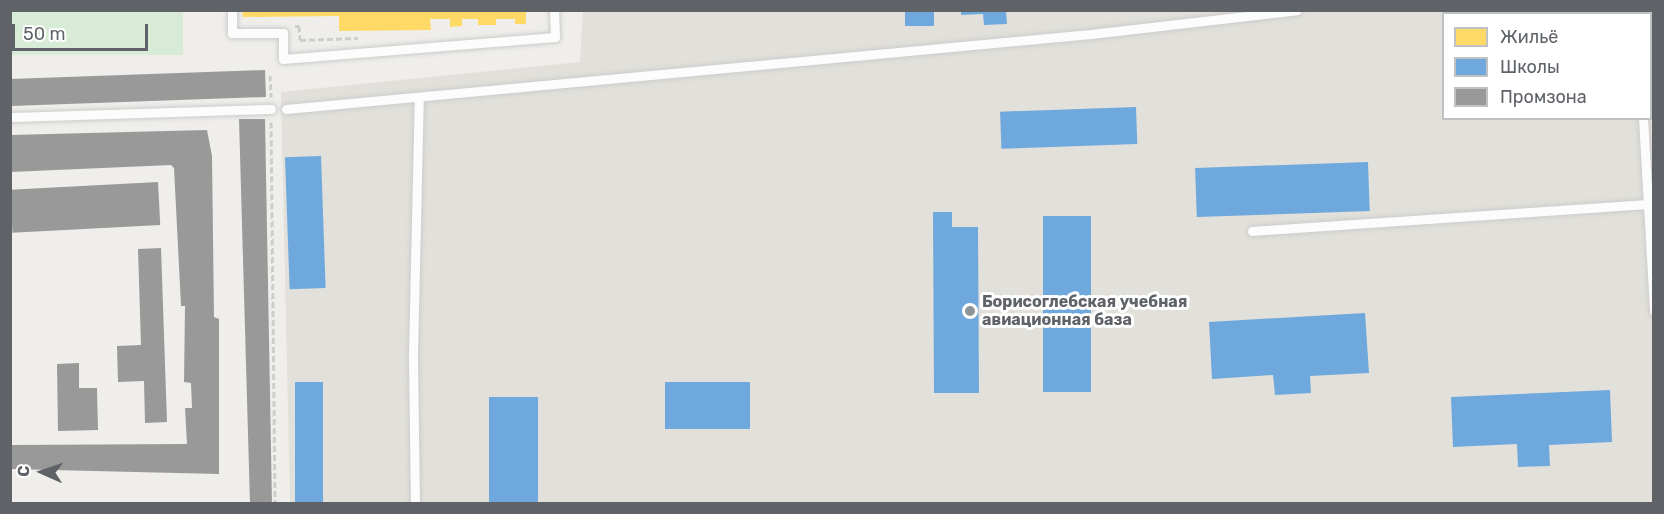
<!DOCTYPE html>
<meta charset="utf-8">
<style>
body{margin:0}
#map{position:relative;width:1664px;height:514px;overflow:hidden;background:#efeeea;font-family:Rubik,sans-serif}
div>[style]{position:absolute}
.education>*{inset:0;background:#e2e0da}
.green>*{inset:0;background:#d8ebd6;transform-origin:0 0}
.homes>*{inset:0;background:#ffd966}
.schools>*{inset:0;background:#6fa8dc;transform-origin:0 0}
.industry>*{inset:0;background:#999;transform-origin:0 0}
.path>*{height:3px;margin-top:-1.5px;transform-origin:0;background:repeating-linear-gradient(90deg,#cacfcc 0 6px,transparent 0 9px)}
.roads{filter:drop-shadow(0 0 2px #cbcccc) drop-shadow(0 0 2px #cbcccc)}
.service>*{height:9px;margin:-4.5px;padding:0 4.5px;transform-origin:4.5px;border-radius:4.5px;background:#fdfcfc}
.dots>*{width:16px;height:16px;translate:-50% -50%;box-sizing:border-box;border:3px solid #fff;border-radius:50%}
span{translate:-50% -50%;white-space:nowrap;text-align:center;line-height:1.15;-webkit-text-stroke:6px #fff;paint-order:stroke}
.poi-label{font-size:16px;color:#5f6368;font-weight:700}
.left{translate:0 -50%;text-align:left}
.frame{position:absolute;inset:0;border:12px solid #5f6368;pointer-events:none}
.legend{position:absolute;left:1442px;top:12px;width:210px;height:108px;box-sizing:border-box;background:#fff;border:2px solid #bfc1c3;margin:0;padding:8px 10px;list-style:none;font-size:18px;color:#5f6368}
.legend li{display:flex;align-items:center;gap:12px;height:30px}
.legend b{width:30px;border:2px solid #bfc1c3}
.north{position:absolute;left:12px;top:442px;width:60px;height:60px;-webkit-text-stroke:4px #fff;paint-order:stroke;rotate:273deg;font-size:16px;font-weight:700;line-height:24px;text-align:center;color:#5f6368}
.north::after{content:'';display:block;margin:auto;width:21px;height:27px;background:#5f6368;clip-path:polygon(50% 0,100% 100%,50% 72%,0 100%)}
.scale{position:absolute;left:12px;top:24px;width:136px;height:27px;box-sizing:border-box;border:3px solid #5f6368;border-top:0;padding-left:8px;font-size:18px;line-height:21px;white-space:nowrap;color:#5f6368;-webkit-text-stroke:4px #fff;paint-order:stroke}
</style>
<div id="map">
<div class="education">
<i style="clip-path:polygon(evenodd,583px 11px,1653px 11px,1653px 503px,290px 503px,281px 92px,580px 62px,583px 11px,1444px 14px,1650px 14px,1650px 118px,1444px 118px,1444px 14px)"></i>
</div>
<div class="green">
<i style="left:11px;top:11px;width:172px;height:44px"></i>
</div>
<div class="homes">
<i style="clip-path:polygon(242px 10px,526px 10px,526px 24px,515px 24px,515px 19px,496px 19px,496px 25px,478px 25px,478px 19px,462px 19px,462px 26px,450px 27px,450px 19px,430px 19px,431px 30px,339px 31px,339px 16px,243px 17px)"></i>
</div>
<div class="schools">
<i style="left:905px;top:10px;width:29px;height:16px"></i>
<i style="clip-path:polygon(961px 10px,1006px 10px,1007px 24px,984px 25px,983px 14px,961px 15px)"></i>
<i style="left:1136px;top:107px;width:37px;height:136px;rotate:88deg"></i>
<i style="left:321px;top:156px;width:132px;height:36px;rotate:88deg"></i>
<i style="left:1368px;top:162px;width:49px;height:173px;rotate:88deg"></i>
<i style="clip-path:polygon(933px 212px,952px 212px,952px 227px,978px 227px,979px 393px,934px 393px)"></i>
<i style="left:1043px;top:216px;width:48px;height:176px"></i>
<i style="clip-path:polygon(1365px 313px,1369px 373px,1310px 376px,1311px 393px,1275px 395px,1273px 375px,1212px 379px,1209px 322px)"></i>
<i style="left:295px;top:382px;width:28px;height:122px"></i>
<i style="left:750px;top:382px;width:47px;height:85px;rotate:90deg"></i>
<i style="clip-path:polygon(1610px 390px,1612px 442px,1549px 445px,1550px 466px,1518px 467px,1517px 444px,1453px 447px,1451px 397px)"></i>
<i style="left:489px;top:397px;width:49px;height:107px"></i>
</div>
<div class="industry">
<i style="left:265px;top:70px;width:27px;height:255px;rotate:88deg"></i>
<i style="clip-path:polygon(239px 119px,265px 119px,272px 504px,250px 504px)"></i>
<i style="clip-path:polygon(207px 130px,212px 156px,214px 317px,219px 319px,219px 474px,10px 469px,10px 445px,187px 444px,185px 408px,192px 408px,191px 383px,184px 382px,185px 306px,181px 306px,174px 168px,171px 165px,10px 172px,10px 135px)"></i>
<i style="left:158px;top:182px;width:43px;height:148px;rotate:87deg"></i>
<i style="clip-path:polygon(161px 248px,167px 422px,145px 423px,144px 381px,118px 382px,117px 346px,141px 345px,138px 249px)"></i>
<i style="clip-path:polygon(79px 363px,79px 388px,97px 388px,98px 430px,58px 431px,57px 364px)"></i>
</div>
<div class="path">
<i style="left:295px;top:26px;width:4px"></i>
<i style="left:299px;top:26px;width:14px;rotate:86deg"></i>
<i style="left:300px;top:40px;width:58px;rotate:-2deg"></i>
<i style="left:270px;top:75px;width:22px;rotate:87deg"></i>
<i style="left:271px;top:122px;width:382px;rotate:89.4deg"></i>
</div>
<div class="roads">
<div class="service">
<i style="left:232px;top:10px;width:23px;rotate:90deg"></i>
<i style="left:232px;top:33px;width:51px"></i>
<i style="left:283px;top:33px;width:26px;rotate:90deg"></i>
<i style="left:283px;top:59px;width:273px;rotate:-4.6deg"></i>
<i style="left:555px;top:37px;width:27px;rotate:-92deg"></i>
<i style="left:1637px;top:10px;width:4px;rotate:90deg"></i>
<i style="left:286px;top:109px;width:808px;rotate:-5.32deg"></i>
<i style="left:1091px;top:34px;width:207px;rotate:-6.6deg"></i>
<i style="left:10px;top:117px;width:261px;rotate:-1.8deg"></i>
<i style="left:1643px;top:118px;width:193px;rotate:86.7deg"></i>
<i style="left:1252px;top:231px;width:396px;rotate:-3.9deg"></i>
<i style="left:415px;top:504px;width:150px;rotate:-90.8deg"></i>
<i style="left:413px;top:354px;width:257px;rotate:-88.7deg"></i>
</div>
</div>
<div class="dots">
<i style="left:970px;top:311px;background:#919496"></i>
</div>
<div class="poi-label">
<span class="left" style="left:982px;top:311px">Борисоглебская учебная<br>авиационная база</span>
</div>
<div class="frame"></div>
<ul class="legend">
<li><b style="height:16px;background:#ffd966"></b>Жильё</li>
<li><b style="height:16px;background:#6fa8dc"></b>Школы</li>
<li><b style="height:16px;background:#999"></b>Промзона</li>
</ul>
<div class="north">С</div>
<div class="scale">50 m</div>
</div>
